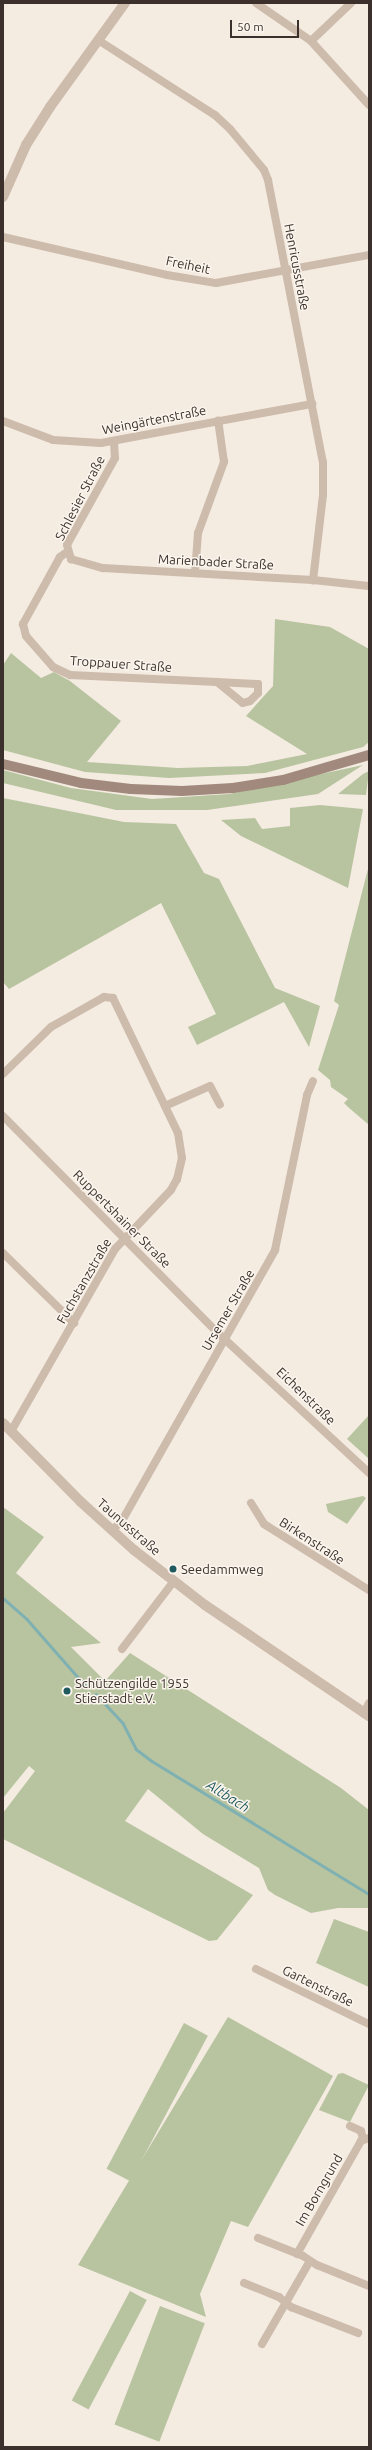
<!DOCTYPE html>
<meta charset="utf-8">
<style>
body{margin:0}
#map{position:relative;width:372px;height:2450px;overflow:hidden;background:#f4ebe1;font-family:Ubuntu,sans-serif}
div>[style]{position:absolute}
.green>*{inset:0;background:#b8c4a0;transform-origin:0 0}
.stream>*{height:2.5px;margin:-1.25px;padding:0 1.25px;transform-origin:1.25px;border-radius:1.25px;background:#7fb0b2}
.minor>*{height:8px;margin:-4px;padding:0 4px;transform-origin:4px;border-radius:4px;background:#cdbbac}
.tertiary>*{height:10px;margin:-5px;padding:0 5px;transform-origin:5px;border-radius:5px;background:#cdbbac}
.secondary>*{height:10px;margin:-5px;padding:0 5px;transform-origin:5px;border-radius:5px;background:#a18a7d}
.dots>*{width:11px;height:11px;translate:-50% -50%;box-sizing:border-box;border:2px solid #fbf5ee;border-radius:50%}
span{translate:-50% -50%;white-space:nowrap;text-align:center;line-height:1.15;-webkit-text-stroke:3px #fbf5ee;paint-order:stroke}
.street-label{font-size:13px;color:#3b302b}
.poi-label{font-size:13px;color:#3b302b}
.left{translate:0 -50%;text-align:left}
.water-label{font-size:14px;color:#1f5a5e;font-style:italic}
.frame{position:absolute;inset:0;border:4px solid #3b302b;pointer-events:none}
.scale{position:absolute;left:230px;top:20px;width:69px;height:18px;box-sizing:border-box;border:2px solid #3b302b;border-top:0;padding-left:5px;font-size:12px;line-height:14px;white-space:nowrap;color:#3b302b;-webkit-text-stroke:3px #fbf5ee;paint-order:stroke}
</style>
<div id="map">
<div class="green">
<i style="clip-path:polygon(275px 619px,330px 627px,369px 649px,369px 742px,363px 747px,265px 773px,169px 778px,85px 772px,3px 750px,3px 665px,11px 653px,41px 678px,54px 672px,70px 681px,121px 721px,87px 762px,178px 768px,247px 766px,307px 754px,246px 716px,273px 686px)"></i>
<i style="clip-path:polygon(363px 765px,318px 794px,207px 810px,116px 810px,3px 783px,3px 770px,71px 788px,152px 799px,229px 794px)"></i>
<i style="clip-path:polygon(369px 771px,366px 795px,338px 794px,363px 774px)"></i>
<i style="clip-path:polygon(3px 798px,124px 822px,176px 824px,204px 873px,219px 879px,275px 988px,320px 1006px,309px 1047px,284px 1002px,197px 1045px,188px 1027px,216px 1014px,161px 903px,9px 989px,3px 982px)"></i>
<i style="clip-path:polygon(320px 805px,363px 809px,348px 888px,241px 836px,221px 820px,255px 818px,262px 829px,290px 826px,290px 808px)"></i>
<i style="clip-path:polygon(369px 865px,369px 1125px,348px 1107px,344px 1103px,348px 1099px,331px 1087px,330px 1080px,318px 1070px,339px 1005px,334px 1001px)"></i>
<i style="clip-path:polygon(369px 1415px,369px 1458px,368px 1458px,347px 1439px)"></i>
<i style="clip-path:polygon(363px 1496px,366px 1498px,347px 1524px,328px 1512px,326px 1504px)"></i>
<i style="clip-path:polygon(3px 1507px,44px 1537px,16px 1573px,101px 1643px,71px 1647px,105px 1681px,130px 1653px,341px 1788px,369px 1810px,369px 1908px,338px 1908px,311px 1913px,275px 1895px,268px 1890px,259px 1868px,203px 1834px,148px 1789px,125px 1821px,253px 1895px,217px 1940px,209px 1941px,3px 1839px,3px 1813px,35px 1771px,29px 1766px,3px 1798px)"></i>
<i style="clip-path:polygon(334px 1919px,369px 1932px,369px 1987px,316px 1963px)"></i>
<i style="clip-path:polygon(228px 2017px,333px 2076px,248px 2227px,231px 2221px,200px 2294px,206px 2317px,78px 2265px)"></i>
<i style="left:184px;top:2023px;width:27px;height:165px;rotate:28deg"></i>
<i style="clip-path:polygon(343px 2073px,369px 2085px,350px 2122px,319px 2110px,338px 2074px)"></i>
<i style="left:130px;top:2291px;width:19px;height:124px;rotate:28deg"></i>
<i style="left:160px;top:2306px;width:48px;height:127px;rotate:21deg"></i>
</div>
<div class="stream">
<i style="left:3px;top:1598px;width:32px;rotate:41deg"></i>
<i style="left:27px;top:1619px;width:88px;rotate:48.7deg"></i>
<i style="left:96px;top:1694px;width:40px;rotate:47deg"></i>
<i style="left:123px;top:1723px;width:29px;rotate:63deg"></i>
<i style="left:136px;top:1749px;width:20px;rotate:37deg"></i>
<i style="left:152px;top:1761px;width:255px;rotate:31.5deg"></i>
</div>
<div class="minor">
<i style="left:256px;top:3px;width:67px;rotate:34.6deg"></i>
<i style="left:311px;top:41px;width:86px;rotate:47.8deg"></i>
<i style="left:98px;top:40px;width:139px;rotate:32.7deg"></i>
<i style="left:215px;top:115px;width:21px;rotate:43deg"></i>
<i style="left:230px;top:129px;width:53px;rotate:50.3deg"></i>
<i style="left:264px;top:170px;width:11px;rotate:68deg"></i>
<i style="left:268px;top:180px;width:287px;rotate:79deg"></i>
<i style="left:323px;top:462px;width:33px;rotate:90deg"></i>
<i style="left:323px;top:495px;width:86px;rotate:96.7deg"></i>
<i style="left:311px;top:41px;width:55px;rotate:-43.5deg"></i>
<i style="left:3px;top:237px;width:168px;rotate:13deg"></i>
<i style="left:167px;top:275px;width:50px;rotate:9.3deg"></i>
<i style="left:216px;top:283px;width:156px;rotate:-10.4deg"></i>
<i style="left:3px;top:421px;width:53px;rotate:20.8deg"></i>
<i style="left:53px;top:440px;width:48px;rotate:3.6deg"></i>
<i style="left:101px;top:443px;width:215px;rotate:-10.5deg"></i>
<i style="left:114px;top:441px;width:17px;rotate:87deg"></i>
<i style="left:115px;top:458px;width:99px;rotate:118.9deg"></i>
<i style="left:67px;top:545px;width:15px;rotate:74deg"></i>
<i style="left:71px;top:559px;width:33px;rotate:16deg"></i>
<i style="left:103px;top:568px;width:210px;rotate:3.3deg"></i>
<i style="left:313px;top:580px;width:56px;rotate:6.1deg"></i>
<i style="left:67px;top:552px;width:9px;rotate:144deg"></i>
<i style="left:60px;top:557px;width:77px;rotate:118.9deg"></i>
<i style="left:23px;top:624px;width:12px;rotate:76deg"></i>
<i style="left:26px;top:636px;width:41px;rotate:48.9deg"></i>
<i style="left:53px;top:667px;width:19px;rotate:25deg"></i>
<i style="left:70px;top:675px;width:147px;rotate:2.7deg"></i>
<i style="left:217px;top:682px;width:33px;rotate:39deg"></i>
<i style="left:243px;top:703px;width:7px;rotate:-16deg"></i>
<i style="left:250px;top:701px;width:11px;rotate:-45deg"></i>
<i style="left:258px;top:693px;width:9px;rotate:-90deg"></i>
<i style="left:258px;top:684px;width:41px;rotate:-177.2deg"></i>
<i style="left:195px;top:573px;width:40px;rotate:-85.7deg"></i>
<i style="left:198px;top:533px;width:76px;rotate:-69.9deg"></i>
<i style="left:224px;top:462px;width:42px;rotate:-98.1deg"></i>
<i style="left:3px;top:1074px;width:67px;rotate:-44.4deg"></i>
<i style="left:51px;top:1027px;width:61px;rotate:-29.5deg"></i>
<i style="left:104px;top:997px;width:9px;rotate:6deg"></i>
<i style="left:113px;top:998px;width:150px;rotate:64.3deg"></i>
<i style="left:178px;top:1133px;width:25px;rotate:81deg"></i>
<i style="left:182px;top:1158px;width:22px;rotate:103deg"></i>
<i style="left:177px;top:1179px;width:13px;rotate:119deg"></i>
<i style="left:171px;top:1190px;width:81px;rotate:133.5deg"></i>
<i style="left:115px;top:1249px;width:210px;rotate:119.7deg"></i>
<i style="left:165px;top:1106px;width:49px;rotate:-24deg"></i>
<i style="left:210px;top:1086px;width:21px;rotate:62deg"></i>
<i style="left:3px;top:1116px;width:305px;rotate:45.3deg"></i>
<i style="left:218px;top:1333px;width:206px;rotate:42.8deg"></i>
<i style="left:3px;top:1253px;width:100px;rotate:44.6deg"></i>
<i style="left:251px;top:1503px;width:25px;rotate:58deg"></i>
<i style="left:264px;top:1524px;width:124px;rotate:32.2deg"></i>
<i style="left:112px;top:1531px;width:16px;rotate:-47deg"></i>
<i style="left:123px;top:1519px;width:309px;rotate:-60.5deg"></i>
<i style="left:275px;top:1250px;width:158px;rotate:-78.3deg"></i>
<i style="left:307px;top:1095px;width:15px;rotate:-67deg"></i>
<i style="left:122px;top:1649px;width:86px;rotate:-52.6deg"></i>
<i style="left:364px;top:1714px;width:12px;rotate:-66deg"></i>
<i style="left:256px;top:1969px;width:126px;rotate:26deg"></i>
<i style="left:350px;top:2126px;width:12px;rotate:24deg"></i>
<i style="left:361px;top:2131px;width:8px;rotate:76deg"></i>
<i style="left:258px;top:2238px;width:48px;rotate:21.8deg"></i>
<i style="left:303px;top:2256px;width:17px;rotate:33deg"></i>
<i style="left:317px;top:2265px;width:56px;rotate:22deg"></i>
<i style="left:297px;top:2254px;width:130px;rotate:-60.5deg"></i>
<i style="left:361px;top:2141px;width:9px;rotate:-21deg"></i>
<i style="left:244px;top:2283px;width:38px;rotate:22deg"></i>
<i style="left:279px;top:2297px;width:16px;rotate:40deg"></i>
<i style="left:291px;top:2307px;width:72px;rotate:21.2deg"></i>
<i style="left:262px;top:2344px;width:96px;rotate:-60deg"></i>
</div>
<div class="tertiary">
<i style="left:3px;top:197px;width:57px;rotate:-66.1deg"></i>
<i style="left:26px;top:145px;width:45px;rotate:-57.7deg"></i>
<i style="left:50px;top:107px;width:128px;rotate:-54.2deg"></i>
<i style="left:3px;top:1423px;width:111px;rotate:45.4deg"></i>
<i style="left:81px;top:1502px;width:72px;rotate:42.2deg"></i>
<i style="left:134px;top:1550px;width:90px;rotate:37.8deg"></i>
<i style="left:205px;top:1605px;width:198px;rotate:34.1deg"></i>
</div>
<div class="secondary">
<i style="left:3px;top:764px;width:80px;rotate:13.7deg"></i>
<i style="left:81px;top:783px;width:50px;rotate:6.8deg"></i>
<i style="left:131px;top:789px;width:51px;rotate:2.2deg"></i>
<i style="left:182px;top:791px;width:51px;rotate:-3.4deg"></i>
<i style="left:233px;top:788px;width:51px;rotate:-9.1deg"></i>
<i style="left:283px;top:780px;width:90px;rotate:-16.2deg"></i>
</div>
<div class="dots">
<i style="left:173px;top:1569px;background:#1f5a5e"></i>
<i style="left:67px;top:1691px;background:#1f5a5e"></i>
</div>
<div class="street-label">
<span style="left:188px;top:265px;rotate:12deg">Freiheit</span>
<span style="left:297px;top:267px;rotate:79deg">Henricusstraße</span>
<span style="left:154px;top:420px;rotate:-11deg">Weingärtenstraße</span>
<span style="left:80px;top:498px;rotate:-63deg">Schlesier Straße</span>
<span style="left:216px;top:562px;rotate:3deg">Marienbader Straße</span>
<span style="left:121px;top:664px;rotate:4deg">Troppauer Straße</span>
<span style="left:122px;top:1219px;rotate:45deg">Ruppertshainer Straße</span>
<span style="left:84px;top:1281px;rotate:-60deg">Fuchstanzstraße</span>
<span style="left:228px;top:1310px;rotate:-60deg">Ursemer Straße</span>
<span style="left:306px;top:1396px;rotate:44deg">Eichenstraße</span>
<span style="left:129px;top:1527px;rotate:41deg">Taunusstraße</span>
<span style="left:312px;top:1541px;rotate:33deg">Birkenstraße</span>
<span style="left:318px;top:1986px;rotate:26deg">Gartenstraße</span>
<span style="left:319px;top:2190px;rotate:-60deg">Im Borngrund</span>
</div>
<div class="poi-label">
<span class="left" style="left:181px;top:1569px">Seedammweg</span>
<span class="left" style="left:75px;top:1691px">Schützengilde 1955<br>Stierstadt e.V.</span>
</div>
<div class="water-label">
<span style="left:228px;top:1796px;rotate:32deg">Altbach</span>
</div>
<div class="frame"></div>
<div class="scale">50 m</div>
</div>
